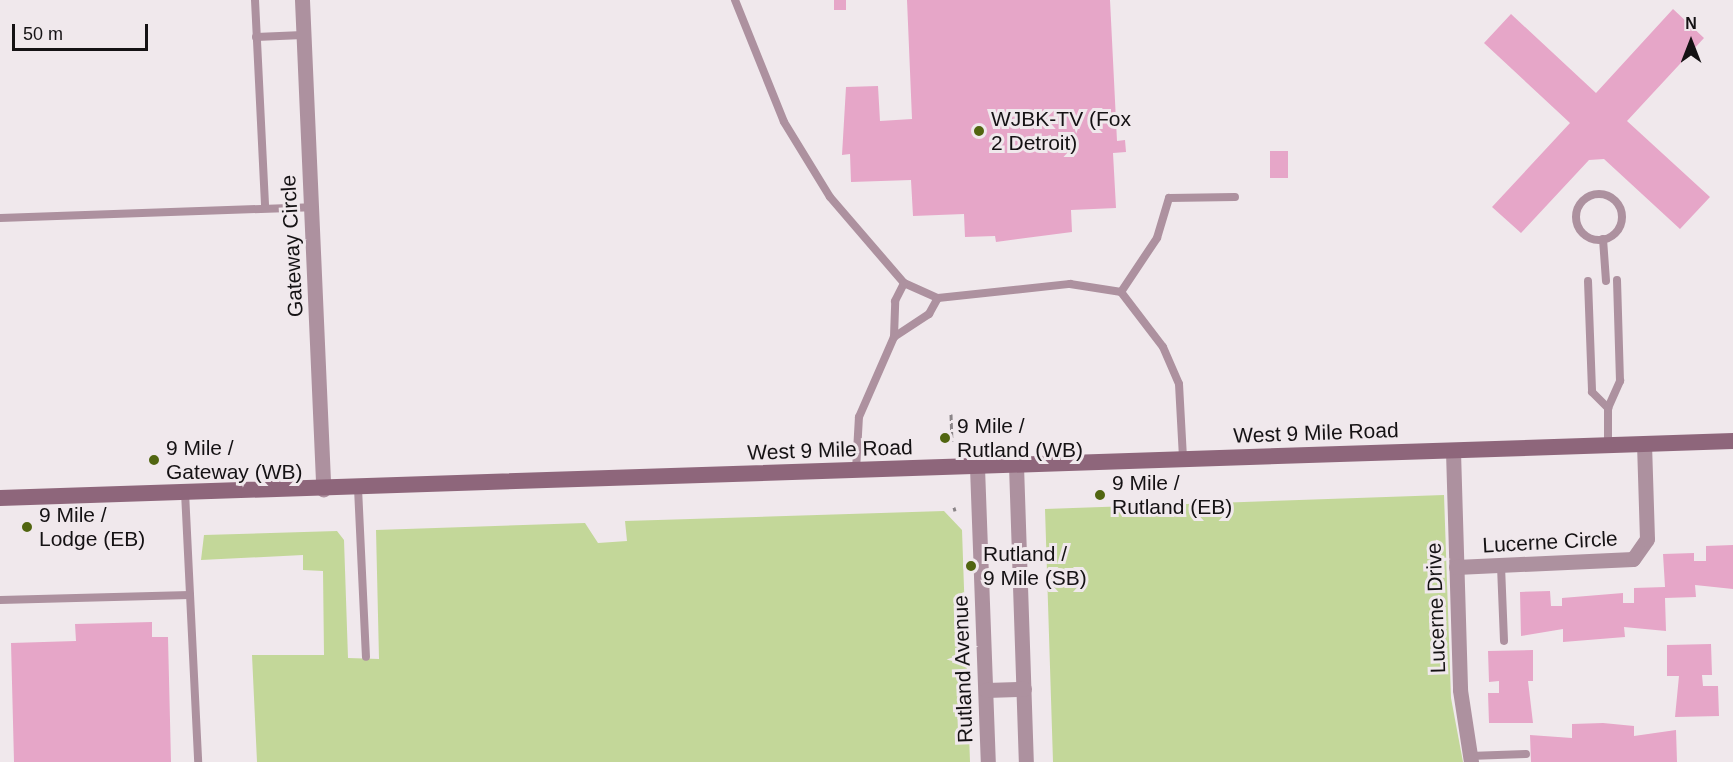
<!DOCTYPE html>
<style>
body{margin:0}
#map{position:relative;width:1733px;height:762px;overflow:hidden;background:#f0e8ec;font-family:Arial,sans-serif}
div>[style]{position:absolute}
.green>*{inset:0;background:#c3d799}
.building>*{inset:0;background:#e6a6c8;transform-origin:0 0}
.path>*{height:3px;margin-top:-1.5px;transform-origin:0;background:repeating-linear-gradient(90deg,#8b8588 0 6px,transparent 0 9px)}
.service>*{height:8px;margin:-4px;padding:0 4px;transform-origin:4px;border-radius:4px;background:#ad919f}
.service>.ring{margin:-4px;padding:0;box-sizing:content-box;background:none;border:8px solid #ad919f;border-radius:50%}
.minor>*{height:15px;margin:-7.5px;padding:0 7.5px;transform-origin:7.5px;border-radius:7.5px;background:#ad919f}
.secondary>*{height:16px;margin:-8px;padding:0 8px;transform-origin:8px;border-radius:8px;background:#8e667b}
.dots>*{width:16px;height:16px;translate:-50% -50%;box-sizing:border-box;border:3px solid #f0e8ec;border-radius:50%}
span{translate:-50% -50%;white-space:nowrap;text-align:center;line-height:1.15;-webkit-text-stroke:6px #f0e8ec;paint-order:stroke}
.poi-label{font-size:21px;color:#151214}
.left{translate:0 -50%;text-align:left}
.street-label{font-size:21px;color:#151214}
.north{position:absolute;left:1661px;top:12px;width:60px;height:60px;-webkit-text-stroke:4px #f0e8ec;paint-order:stroke;rotate:0deg;font-size:16px;font-weight:700;line-height:24px;text-align:center;color:#151214}
.north::after{content:'';display:block;margin:auto;width:21px;height:27px;background:#151214;clip-path:polygon(50% 0,100% 100%,50% 72%,0 100%)}
.scale{position:absolute;left:12px;top:24px;width:136px;height:27px;box-sizing:border-box;border:3px solid #151214;border-top:0;padding-left:8px;font-size:18px;line-height:21px;white-space:nowrap;color:#151214;-webkit-text-stroke:4px #f0e8ec;paint-order:stroke}
</style>
<div id="map">
<div class="green">
<i style="clip-path:polygon(1444px 495px,1451px 698px,1463px 762px,1053px 762px,1045px 509px)"></i>
<i style="clip-path:polygon(944px 511px,962px 530px,970px 762px,257px 762px,252px 655px,324px 655px,323px 571px,303px 570px,303px 555px,201px 560px,204px 535px,337px 531px,344px 540px,348px 658px,379px 659px,376px 530px,585px 523px,598px 543px,627px 541px,625px 521px)"></i>
</div>
<div class="building">
<i style="left:834px;top:0;width:12px;height:10px"></i>
<i style="clip-path:polygon(907px 0,1110px 0,1117px 141px,1125px 140px,1126px 152px,1113px 153px,1116px 208px,1071px 210px,1072px 232px,996px 242px,995px 236px,965px 237px,964px 214px,913px 216px,911px 180px,851px 182px,850px 154px,842px 155px,846px 87px,878px 86px,880px 121px,912px 119px)"></i>
<i style="clip-path:polygon(1673px 9px,1704px 38px,1627px 121px,1710px 197px,1680px 229px,1604px 159px,1589px 160px,1521px 233px,1492px 207px,1570px 123px,1484px 43px,1511px 14px,1596px 93px)"></i>
<i style="left:1270px;top:151px;width:18px;height:27px"></i>
<i style="clip-path:polygon(1733px 545px,1733px 589px,1695px 585px,1696px 597px,1665px 598px,1666px 631px,1624px 627px,1625px 637px,1563px 642px,1563px 629px,1521px 636px,1520px 592px,1550px 591px,1551px 606px,1562px 606px,1562px 598px,1623px 593px,1623px 603px,1634px 603px,1634px 588px,1665px 587px,1663px 554px,1694px 553px,1694px 561px,1706px 561px,1706px 546px)"></i>
<i style="clip-path:polygon(152px 622px,152px 637px,168px 637px,171px 762px,14px 762px,11px 643px,76px 641px,75px 624px)"></i>
<i style="clip-path:polygon(1711px 644px,1712px 675px,1702px 675px,1703px 686px,1718px 686px,1719px 716px,1675px 717px,1679px 676px,1667px 676px,1667px 645px)"></i>
<i style="clip-path:polygon(1533px 650px,1533px 681px,1528px 681px,1533px 723px,1489px 723px,1488px 693px,1499px 693px,1499px 681px,1489px 682px,1488px 651px)"></i>
<i style="clip-path:polygon(1603px 723px,1634px 726px,1634px 736px,1676px 730px,1677px 762px,1531px 762px,1530px 735px,1572px 738px,1572px 724px)"></i>
</div>
<div class="path">
<i style="left:951px;top:414px;width:27px;rotate:88deg"></i>
<i style="left:954px;top:507px;width:4px;rotate:76deg"></i>
</div>
<div class="service">
<i style="left:255px;top:0;width:208px;rotate:87.2deg"></i>
<i style="left:735px;top:0;width:131px;rotate:68.1deg"></i>
<i style="left:784px;top:122px;width:88px;rotate:58.5deg"></i>
<i style="left:830px;top:197px;width:113px;rotate:49.3deg"></i>
<i style="left:904px;top:283px;width:37px;rotate:24deg"></i>
<i style="left:938px;top:298px;width:133px;rotate:-6.1deg"></i>
<i style="left:1070px;top:284px;width:52px;rotate:8.9deg"></i>
<i style="left:1121px;top:292px;width:69px;rotate:52.6deg"></i>
<i style="left:1163px;top:347px;width:40px;rotate:66.6deg"></i>
<i style="left:1179px;top:384px;width:74px;rotate:86.9deg"></i>
<i style="left:256px;top:37px;width:47px;rotate:-2.4deg"></i>
<i class="ring" style="left:1576px;top:194px;width:38px;height:38px"></i>
<i style="left:0;top:218px;width:311px;rotate:-2deg"></i>
<i style="left:1603px;top:239px;width:42px;rotate:85.9deg"></i>
<i style="left:1588px;top:281px;width:111px;rotate:87.9deg"></i>
<i style="left:1592px;top:392px;width:23px;rotate:45deg"></i>
<i style="left:1121px;top:292px;width:65px;rotate:-56.3deg"></i>
<i style="left:1157px;top:238px;width:42px;rotate:-73.3deg"></i>
<i style="left:1169px;top:198px;width:66px;rotate:-0.9deg"></i>
<i style="left:894px;top:337px;width:42px;rotate:-33.3deg"></i>
<i style="left:929px;top:314px;width:18px;rotate:-61deg"></i>
<i style="left:1608px;top:445px;width:37px;rotate:-90deg"></i>
<i style="left:1608px;top:408px;width:30px;rotate:-66deg"></i>
<i style="left:1620px;top:381px;width:101px;rotate:-91.7deg"></i>
<i style="left:856px;top:470px;width:53px;rotate:-86.8deg"></i>
<i style="left:859px;top:417px;width:87px;rotate:-66.4deg"></i>
<i style="left:894px;top:337px;width:36px;rotate:-88deg"></i>
<i style="left:895px;top:301px;width:20px;rotate:-63deg"></i>
<i style="left:358px;top:488px;width:169px;rotate:87.3deg"></i>
<i style="left:185px;top:492px;width:270px;rotate:87.2deg"></i>
<i style="left:1501px;top:566px;width:75px;rotate:87.7deg"></i>
<i style="left:0;top:600px;width:190px;rotate:-1.5deg"></i>
<i style="left:1469px;top:756px;width:57px;rotate:-2deg"></i>
</div>
<div class="minor">
<i style="left:302px;top:0;width:490px;rotate:87.5deg"></i>
<i style="left:1453px;top:451px;width:239px;rotate:88.3deg"></i>
<i style="left:1460px;top:690px;width:73px;rotate:81.3deg"></i>
<i style="left:1016px;top:465px;width:297px;rotate:88.1deg"></i>
<i style="left:977px;top:467px;width:295px;rotate:87.9deg"></i>
<i style="left:1456px;top:567px;width:177px;rotate:-2.6deg"></i>
<i style="left:1633px;top:559px;width:24px;rotate:-55deg"></i>
<i style="left:1647px;top:539px;width:95px;rotate:-91.8deg"></i>
<i style="left:986px;top:690px;width:38px;rotate:-2deg"></i>
</div>
<div class="secondary">
<i style="left:0;top:498px;width:1734px;rotate:-1.88deg"></i>
</div>
<div class="dots">
<i style="left:979px;top:131px;background:#516510"></i>
<i style="left:945px;top:438px;background:#516510"></i>
<i style="left:154px;top:460px;background:#516510"></i>
<i style="left:1100px;top:495px;background:#516510"></i>
<i style="left:27px;top:527px;background:#516510"></i>
<i style="left:971px;top:566px;background:#516510"></i>
</div>
<div class="poi-label">
<span class="left" style="left:991px;top:131px">WJBK-TV (Fox<br>2 Detroit)</span>
<span class="left" style="left:957px;top:438px">9 Mile /<br>Rutland (WB)</span>
<span class="left" style="left:166px;top:460px">9 Mile /<br>Gateway (WB)</span>
<span class="left" style="left:1112px;top:495px">9 Mile /<br>Rutland (EB)</span>
<span class="left" style="left:39px;top:527px">9 Mile /<br>Lodge (EB)</span>
<span class="left" style="left:983px;top:566px">Rutland /<br>9 Mile (SB)</span>
</div>
<div class="street-label">
<span style="left:292px;top:246px;rotate:-93deg">Gateway Circle</span>
<span style="left:1316px;top:433px;rotate:-2deg">West 9 Mile Road</span>
<span style="left:830px;top:450px;rotate:-2deg">West 9 Mile Road</span>
<span style="left:1550px;top:542px;rotate:-3deg">Lucerne Circle</span>
<span style="left:1436px;top:608px;rotate:-92deg">Lucerne Drive</span>
<span style="left:963px;top:669px;rotate:-92deg">Rutland Avenue</span>
</div>
<div class="north">N</div>
<div class="scale">50 m</div>
</div>
